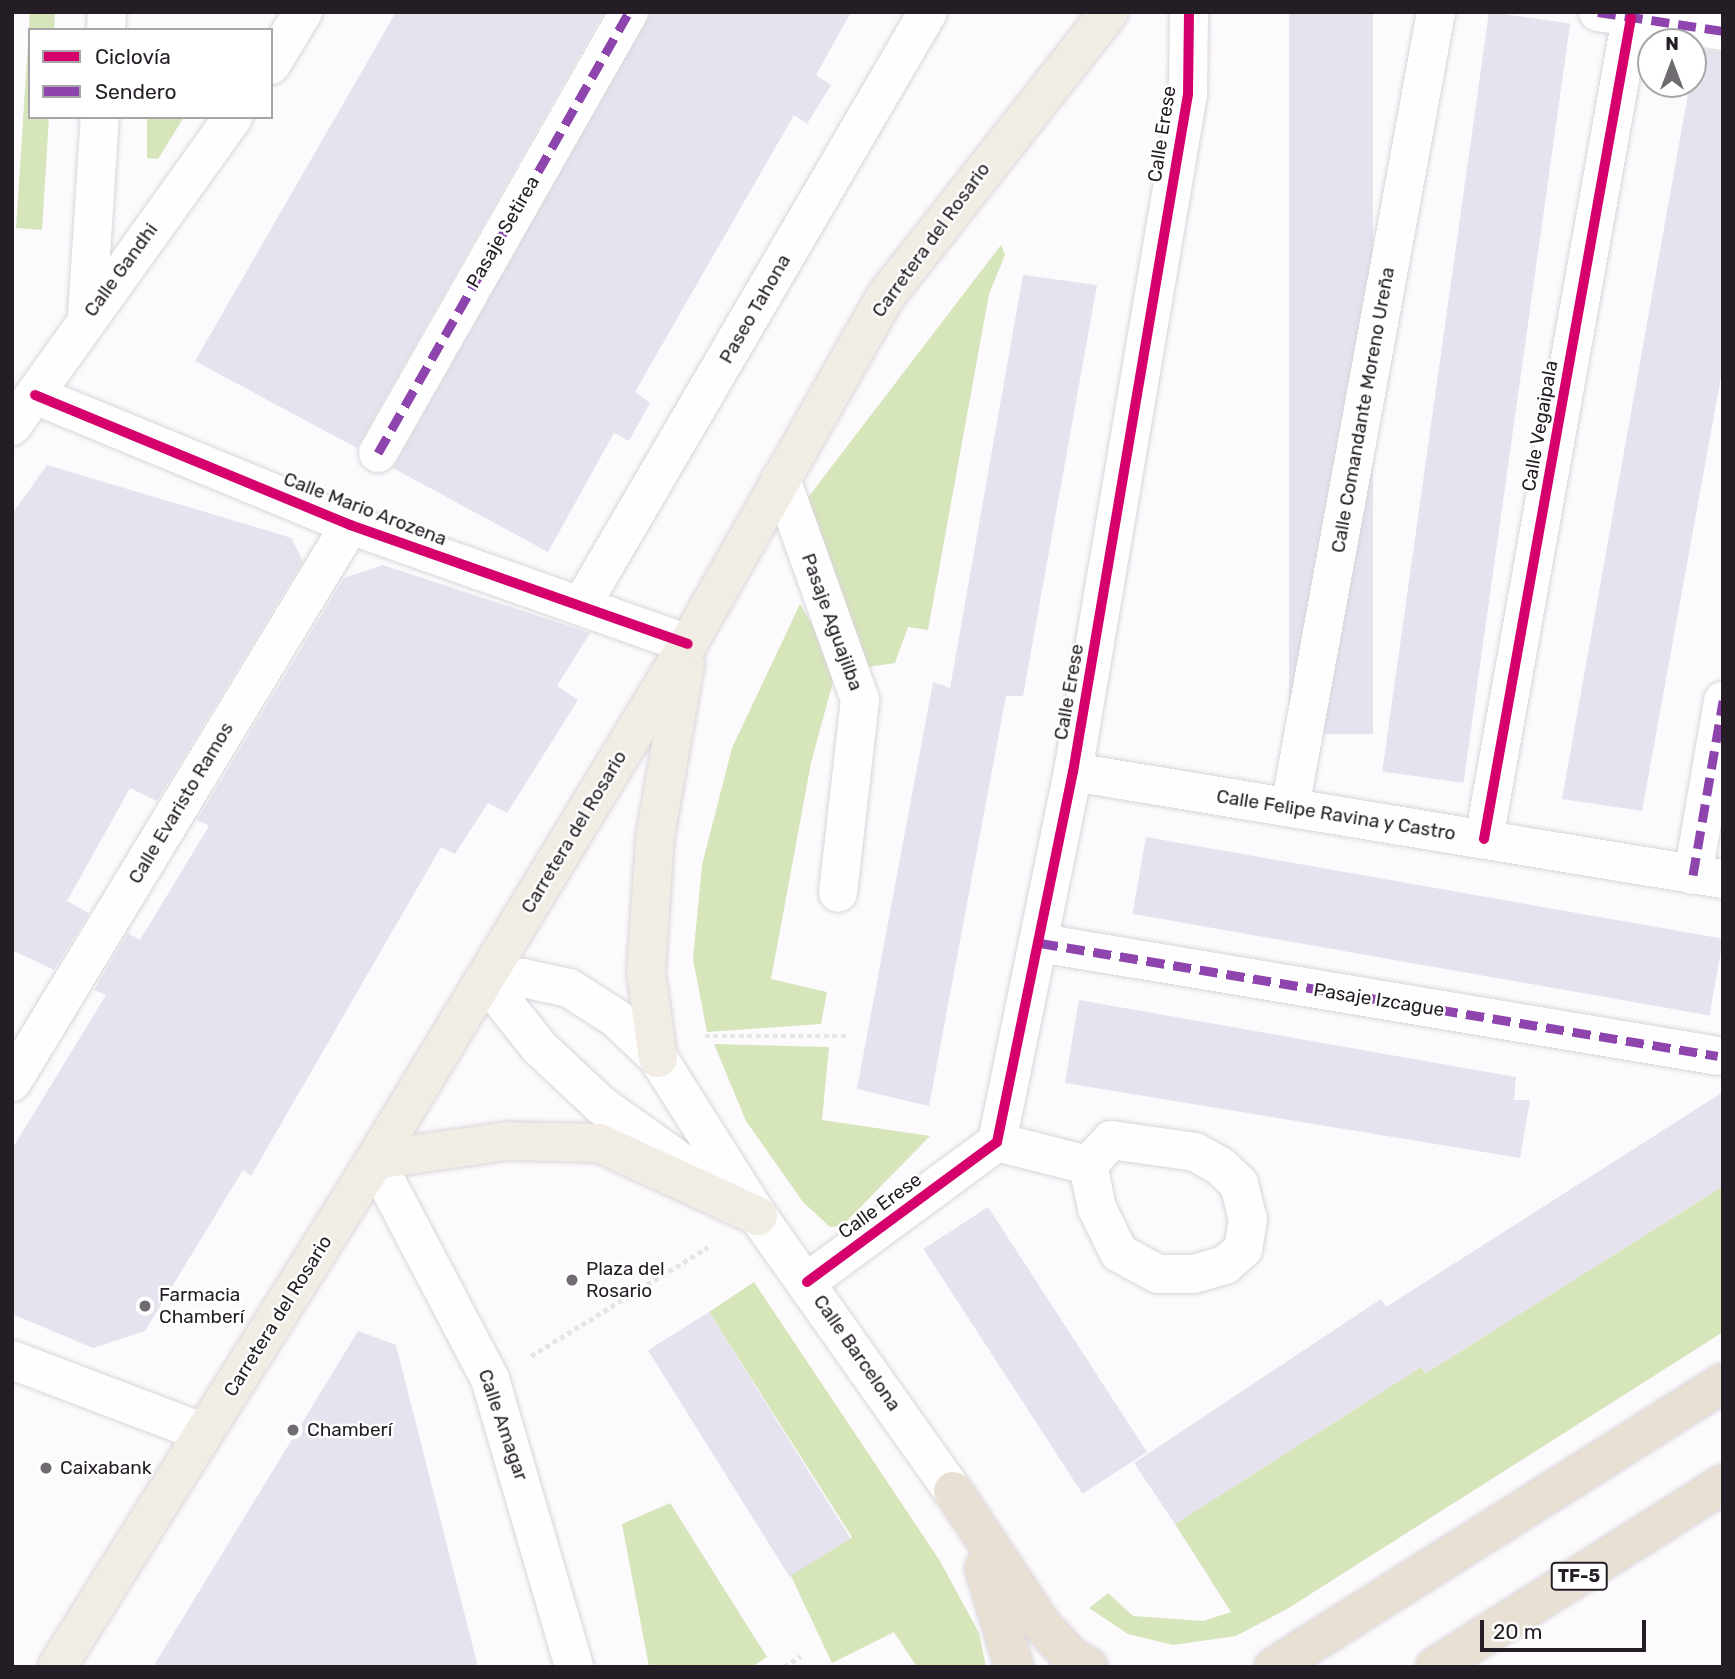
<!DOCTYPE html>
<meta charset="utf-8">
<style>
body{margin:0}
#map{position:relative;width:1735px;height:1679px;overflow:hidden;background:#fcfafd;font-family:Rubik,sans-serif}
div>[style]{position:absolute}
.green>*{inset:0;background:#d6e5ba}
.building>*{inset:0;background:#e6e3ef;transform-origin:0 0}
.path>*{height:4.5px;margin-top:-2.25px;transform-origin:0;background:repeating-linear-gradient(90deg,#e7e6e7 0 5px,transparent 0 8.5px)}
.roads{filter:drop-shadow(0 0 2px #d9d5da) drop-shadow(0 0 2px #d9d5da)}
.minor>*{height:38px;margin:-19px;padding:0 19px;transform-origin:19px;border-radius:19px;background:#fffeff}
.major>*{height:38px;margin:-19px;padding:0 19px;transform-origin:19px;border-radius:19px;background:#f1ece4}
.highway>*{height:38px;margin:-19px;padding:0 19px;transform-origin:19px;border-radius:19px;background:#e8e0d3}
.quiet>*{height:9px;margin-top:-4.5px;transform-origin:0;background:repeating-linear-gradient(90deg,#8e44ad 0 18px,transparent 0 27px)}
.cycleway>*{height:10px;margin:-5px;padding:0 5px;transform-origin:5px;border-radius:5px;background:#d6006c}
.dots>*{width:19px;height:19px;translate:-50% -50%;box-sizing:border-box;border:4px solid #fff;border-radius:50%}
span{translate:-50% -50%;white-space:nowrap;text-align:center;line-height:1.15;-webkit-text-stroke:5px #fff;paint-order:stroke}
.shield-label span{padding:2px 5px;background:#fff;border:2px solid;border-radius:5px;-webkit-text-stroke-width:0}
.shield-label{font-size:18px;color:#241d25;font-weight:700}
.street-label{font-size:19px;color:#241d25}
.poi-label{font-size:19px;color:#241d25}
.left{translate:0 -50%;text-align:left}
.frame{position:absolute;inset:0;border:14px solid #241d25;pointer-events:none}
.legend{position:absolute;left:28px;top:28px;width:245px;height:91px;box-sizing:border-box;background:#fff;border:2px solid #a7a5a8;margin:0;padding:9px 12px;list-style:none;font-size:21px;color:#241d25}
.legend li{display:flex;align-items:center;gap:14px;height:35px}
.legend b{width:35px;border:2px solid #a7a5a8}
.north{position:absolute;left:1637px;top:28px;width:70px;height:70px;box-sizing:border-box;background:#fff;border:2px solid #a7a5a8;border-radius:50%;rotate:0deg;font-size:19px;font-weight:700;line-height:28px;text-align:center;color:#241d25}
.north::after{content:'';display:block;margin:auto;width:24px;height:32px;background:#706a71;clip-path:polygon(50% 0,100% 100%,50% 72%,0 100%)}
.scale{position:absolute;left:1480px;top:1620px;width:166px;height:32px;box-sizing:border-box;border:4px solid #241d25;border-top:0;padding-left:9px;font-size:21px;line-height:24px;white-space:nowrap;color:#241d25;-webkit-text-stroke:5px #fff;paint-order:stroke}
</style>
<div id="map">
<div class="green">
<i style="clip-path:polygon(30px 12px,55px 12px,54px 30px,30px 30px,30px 117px,49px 117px,42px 230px,16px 228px)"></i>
<i style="clip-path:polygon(147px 117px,184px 117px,158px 159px,147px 158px)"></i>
<i style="clip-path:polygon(1001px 245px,1005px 255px,989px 294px,928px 630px,908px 627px,895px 663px,862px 668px,803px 504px)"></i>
<i style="clip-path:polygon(800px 604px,837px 667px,811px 763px,771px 979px,827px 992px,821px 1024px,707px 1032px,693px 959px,702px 865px,732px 748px)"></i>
<i style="clip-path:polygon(714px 1044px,829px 1047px,822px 1120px,930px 1136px,842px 1226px,830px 1227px,803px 1202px,746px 1121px)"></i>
<i style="clip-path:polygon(1723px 1186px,1723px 1332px,1287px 1609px,1236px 1636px,1173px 1645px,1128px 1634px,1089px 1608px,1108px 1593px,1133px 1616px,1203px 1621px,1231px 1612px,1175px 1524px,1421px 1367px,1426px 1373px)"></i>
<i style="clip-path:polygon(754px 1282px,940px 1561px,979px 1633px,986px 1667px,917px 1667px,894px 1632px,832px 1663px,790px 1574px,852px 1537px,709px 1312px)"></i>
<i style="clip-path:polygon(670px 1503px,767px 1657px,752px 1667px,649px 1667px,622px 1524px)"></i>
</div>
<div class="building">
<i style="clip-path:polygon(396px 12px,604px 12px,357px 448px,195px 361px)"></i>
<i style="clip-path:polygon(651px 12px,851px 12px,816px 75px,831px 85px,807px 124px,794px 115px,635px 392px,650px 403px,629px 441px,614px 433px,548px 552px,393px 468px)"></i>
<i style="left:1289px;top:12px;width:84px;height:722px"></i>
<i style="left:1489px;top:12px;width:82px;height:767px;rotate:8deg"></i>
<i style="clip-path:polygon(1696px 49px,1723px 52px,1723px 366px,1642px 811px,1562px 799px)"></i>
<i style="clip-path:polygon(1023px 275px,1097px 285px,1023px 696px,1006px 696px,929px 1106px,857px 1089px,933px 682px,950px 688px)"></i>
<i style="clip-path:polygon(47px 465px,279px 534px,291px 538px,303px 561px,157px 801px,130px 788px,67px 901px,89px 913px,54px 970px,12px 950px,12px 514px)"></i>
<i style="clip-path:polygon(383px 565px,590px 633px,557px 686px,578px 700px,507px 813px,488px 803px,455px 854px,441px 847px,251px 1176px,243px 1170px,145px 1331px,93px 1348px,12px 1314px,12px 1149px,106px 995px,94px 990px,128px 933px,140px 940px,209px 826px,197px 820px,344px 578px)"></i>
<i style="left:1146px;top:837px;width:586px;height:78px;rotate:10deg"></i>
<i style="clip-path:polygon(1079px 1000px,1516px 1077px,1514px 1100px,1530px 1100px,1520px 1158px,1065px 1083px)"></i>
<i style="clip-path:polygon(1723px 1092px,1723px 1186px,1426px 1373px,1421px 1367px,1175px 1524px,1134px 1463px,1381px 1299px,1386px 1307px)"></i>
<i style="left:988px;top:1207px;width:292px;height:77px;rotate:57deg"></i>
<i style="left:709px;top:1312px;width:267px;height:72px;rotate:58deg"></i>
<i style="clip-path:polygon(358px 1331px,396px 1345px,478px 1667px,153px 1667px)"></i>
</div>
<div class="path">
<i style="left:705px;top:1036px;width:142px"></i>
<i style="left:531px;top:1356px;width:208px;rotate:-31.6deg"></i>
<i style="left:784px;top:1667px;width:20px;rotate:-33deg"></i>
</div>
<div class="roads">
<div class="minor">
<i style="left:1598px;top:12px;width:126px;rotate:8.6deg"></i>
<i style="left:106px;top:30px;width:18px;rotate:-87deg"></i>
<i style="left:271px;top:65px;width:62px;rotate:-58.9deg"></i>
<i style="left:87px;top:316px;width:199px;rotate:-86.3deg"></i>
<i style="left:35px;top:395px;width:341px;rotate:22.4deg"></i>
<i style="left:350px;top:525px;width:358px;rotate:19.4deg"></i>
<i style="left:12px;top:426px;width:380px;rotate:-54.4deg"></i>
<i style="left:378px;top:453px;width:507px;rotate:-60.35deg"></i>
<i style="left:781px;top:479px;width:235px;rotate:70.3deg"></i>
<i style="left:860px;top:700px;width:194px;rotate:96.5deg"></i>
<i style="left:581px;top:606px;width:688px;rotate:-59.71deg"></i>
<i style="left:1073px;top:772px;width:659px;rotate:9.35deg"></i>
<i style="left:1290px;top:807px;width:808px;rotate:-79.59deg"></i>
<i style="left:1484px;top:839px;width:834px;rotate:-79.85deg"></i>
<i style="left:1693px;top:875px;width:177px;rotate:-80.2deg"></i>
<i style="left:1040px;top:943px;width:687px;rotate:9.46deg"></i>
<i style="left:485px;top:979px;width:38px;rotate:-2deg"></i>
<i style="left:523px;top:978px;width:47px;rotate:12.3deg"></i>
<i style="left:569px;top:988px;width:56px;rotate:32.6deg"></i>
<i style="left:616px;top:1018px;width:58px;rotate:43.6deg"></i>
<i style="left:658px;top:1058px;width:187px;rotate:57.7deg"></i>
<i style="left:758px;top:1216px;width:337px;rotate:54.7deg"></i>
<i style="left:485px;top:979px;width:87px;rotate:51.5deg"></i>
<i style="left:539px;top:1047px;width:86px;rotate:43.1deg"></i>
<i style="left:602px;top:1106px;width:136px;rotate:35.4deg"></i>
<i style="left:12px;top:1082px;width:652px;rotate:-58.75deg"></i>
<i style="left:1111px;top:1140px;width:85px;rotate:8.1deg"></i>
<i style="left:1195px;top:1152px;width:29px;rotate:29deg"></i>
<i style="left:1220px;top:1166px;width:26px;rotate:43deg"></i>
<i style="left:1239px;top:1184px;width:36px;rotate:76deg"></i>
<i style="left:1248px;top:1219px;width:30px;rotate:99deg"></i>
<i style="left:1243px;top:1249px;width:24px;rotate:138deg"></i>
<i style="left:1225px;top:1265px;width:33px;rotate:164deg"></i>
<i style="left:1193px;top:1274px;width:35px;rotate:180deg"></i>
<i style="left:1158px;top:1274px;width:44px;rotate:-151.7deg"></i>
<i style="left:1119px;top:1253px;width:50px;rotate:-116.1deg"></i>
<i style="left:1097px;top:1208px;width:44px;rotate:-101.8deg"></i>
<i style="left:1088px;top:1165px;width:34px;rotate:-47deg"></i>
<i style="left:997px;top:1142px;width:94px;rotate:14.2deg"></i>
<i style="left:375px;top:1160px;width:247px;rotate:62.3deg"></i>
<i style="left:490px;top:1379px;width:300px;rotate:73.7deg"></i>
<i style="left:807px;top:1282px;width:236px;rotate:-36.4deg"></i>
<i style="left:997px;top:1142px;width:378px;rotate:-78.4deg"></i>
<i style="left:1073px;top:772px;width:688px;rotate:-80.37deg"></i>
<i style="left:1188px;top:94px;width:82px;rotate:-89.3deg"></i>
<i style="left:12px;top:1360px;width:205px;rotate:20.8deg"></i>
</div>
<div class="major">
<i style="left:658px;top:1058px;width:86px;rotate:-98deg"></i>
<i style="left:646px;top:973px;width:135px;rotate:-86.2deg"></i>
<i style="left:655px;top:838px;width:177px;rotate:-80.2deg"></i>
<i style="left:375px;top:1160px;width:133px;rotate:-8.2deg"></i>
<i style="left:507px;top:1141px;width:92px;rotate:1.2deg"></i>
<i style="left:599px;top:1143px;width:175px;rotate:24.7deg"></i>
<i style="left:57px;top:1667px;width:598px;rotate:-57.9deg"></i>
<i style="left:375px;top:1160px;width:604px;rotate:-58.76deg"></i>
<i style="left:688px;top:644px;width:399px;rotate:-60.4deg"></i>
<i style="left:885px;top:297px;width:362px;rotate:-51.8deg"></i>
</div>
<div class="highway">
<i style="left:953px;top:1491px;width:159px;rotate:56.5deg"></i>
<i style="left:1041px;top:1624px;width:45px;rotate:47.7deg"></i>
<i style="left:1071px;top:1657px;width:20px;rotate:30deg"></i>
<i style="left:984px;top:1568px;width:103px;rotate:73.1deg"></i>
<i style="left:1274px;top:1667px;width:531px;rotate:-32.31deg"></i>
<i style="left:1435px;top:1667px;width:341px;rotate:-32.4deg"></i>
</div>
</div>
<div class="quiet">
<i style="left:1598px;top:12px;width:126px;rotate:8.6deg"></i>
<i style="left:378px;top:453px;width:507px;rotate:-60.35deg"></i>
<i style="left:1693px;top:875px;width:177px;rotate:-80.2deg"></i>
<i style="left:1040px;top:943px;width:687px;rotate:9.46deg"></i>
</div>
<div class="cycleway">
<i style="left:35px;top:395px;width:341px;rotate:22.4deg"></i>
<i style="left:350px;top:525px;width:358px;rotate:19.4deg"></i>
<i style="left:1484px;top:839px;width:834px;rotate:-79.85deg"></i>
<i style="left:807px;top:1282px;width:236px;rotate:-36.4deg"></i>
<i style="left:997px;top:1142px;width:378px;rotate:-78.4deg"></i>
<i style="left:1073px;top:772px;width:688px;rotate:-80.37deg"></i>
<i style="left:1188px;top:94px;width:82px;rotate:-89.3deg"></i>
</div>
<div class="dots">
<i style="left:572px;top:1280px;background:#706a71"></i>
<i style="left:145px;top:1306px;background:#706a71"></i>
<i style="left:293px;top:1430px;background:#706a71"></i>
<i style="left:46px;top:1468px;background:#706a71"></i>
</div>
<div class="shield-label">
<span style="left:1579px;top:1576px">TF-5</span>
</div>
<div class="street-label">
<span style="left:1162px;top:134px;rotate:-81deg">Calle Erese</span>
<span style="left:503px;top:232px;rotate:-60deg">Pasaje Setirea</span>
<span style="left:931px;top:240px;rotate:-54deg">Carretera del Rosario</span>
<span style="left:121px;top:270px;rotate:-54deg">Calle Gandhi</span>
<span style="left:755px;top:309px;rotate:-60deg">Paseo Tahona</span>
<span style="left:1363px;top:410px;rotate:-80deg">Calle Comandante Moreno Ureña</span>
<span style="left:1540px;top:426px;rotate:-80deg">Calle Vegaipala</span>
<span style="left:365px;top:509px;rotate:21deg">Calle Mario Arozena</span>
<span style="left:832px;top:622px;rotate:70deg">Pasaje Aguajilba</span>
<span style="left:1069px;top:692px;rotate:-80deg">Calle Erese</span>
<span style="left:181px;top:803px;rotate:-59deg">Calle Evaristo Ramos</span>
<span style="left:1336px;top:815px;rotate:9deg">Calle Felipe Ravina y Castro</span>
<span style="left:574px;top:832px;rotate:-59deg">Carretera del Rosario</span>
<span style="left:1379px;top:1000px;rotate:9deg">Pasaje Izcague</span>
<span style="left:880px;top:1206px;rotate:-36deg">Calle Erese</span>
<span style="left:278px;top:1316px;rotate:-58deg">Carretera del Rosario</span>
<span style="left:857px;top:1353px;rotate:55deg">Calle Barcelona</span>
<span style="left:503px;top:1425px;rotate:71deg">Calle Amagar</span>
</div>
<div class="poi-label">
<span class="left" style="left:586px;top:1280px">Plaza del<br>Rosario</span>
<span class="left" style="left:159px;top:1306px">Farmacia<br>Chamberí</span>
<span class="left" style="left:307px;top:1430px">Chamberí</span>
<span class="left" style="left:60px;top:1468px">Caixabank</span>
</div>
<div class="frame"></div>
<ul class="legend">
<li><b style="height:9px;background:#d6006c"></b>Ciclovía</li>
<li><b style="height:9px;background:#8e44ad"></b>Sendero</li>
</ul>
<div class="north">N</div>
<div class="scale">20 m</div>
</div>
